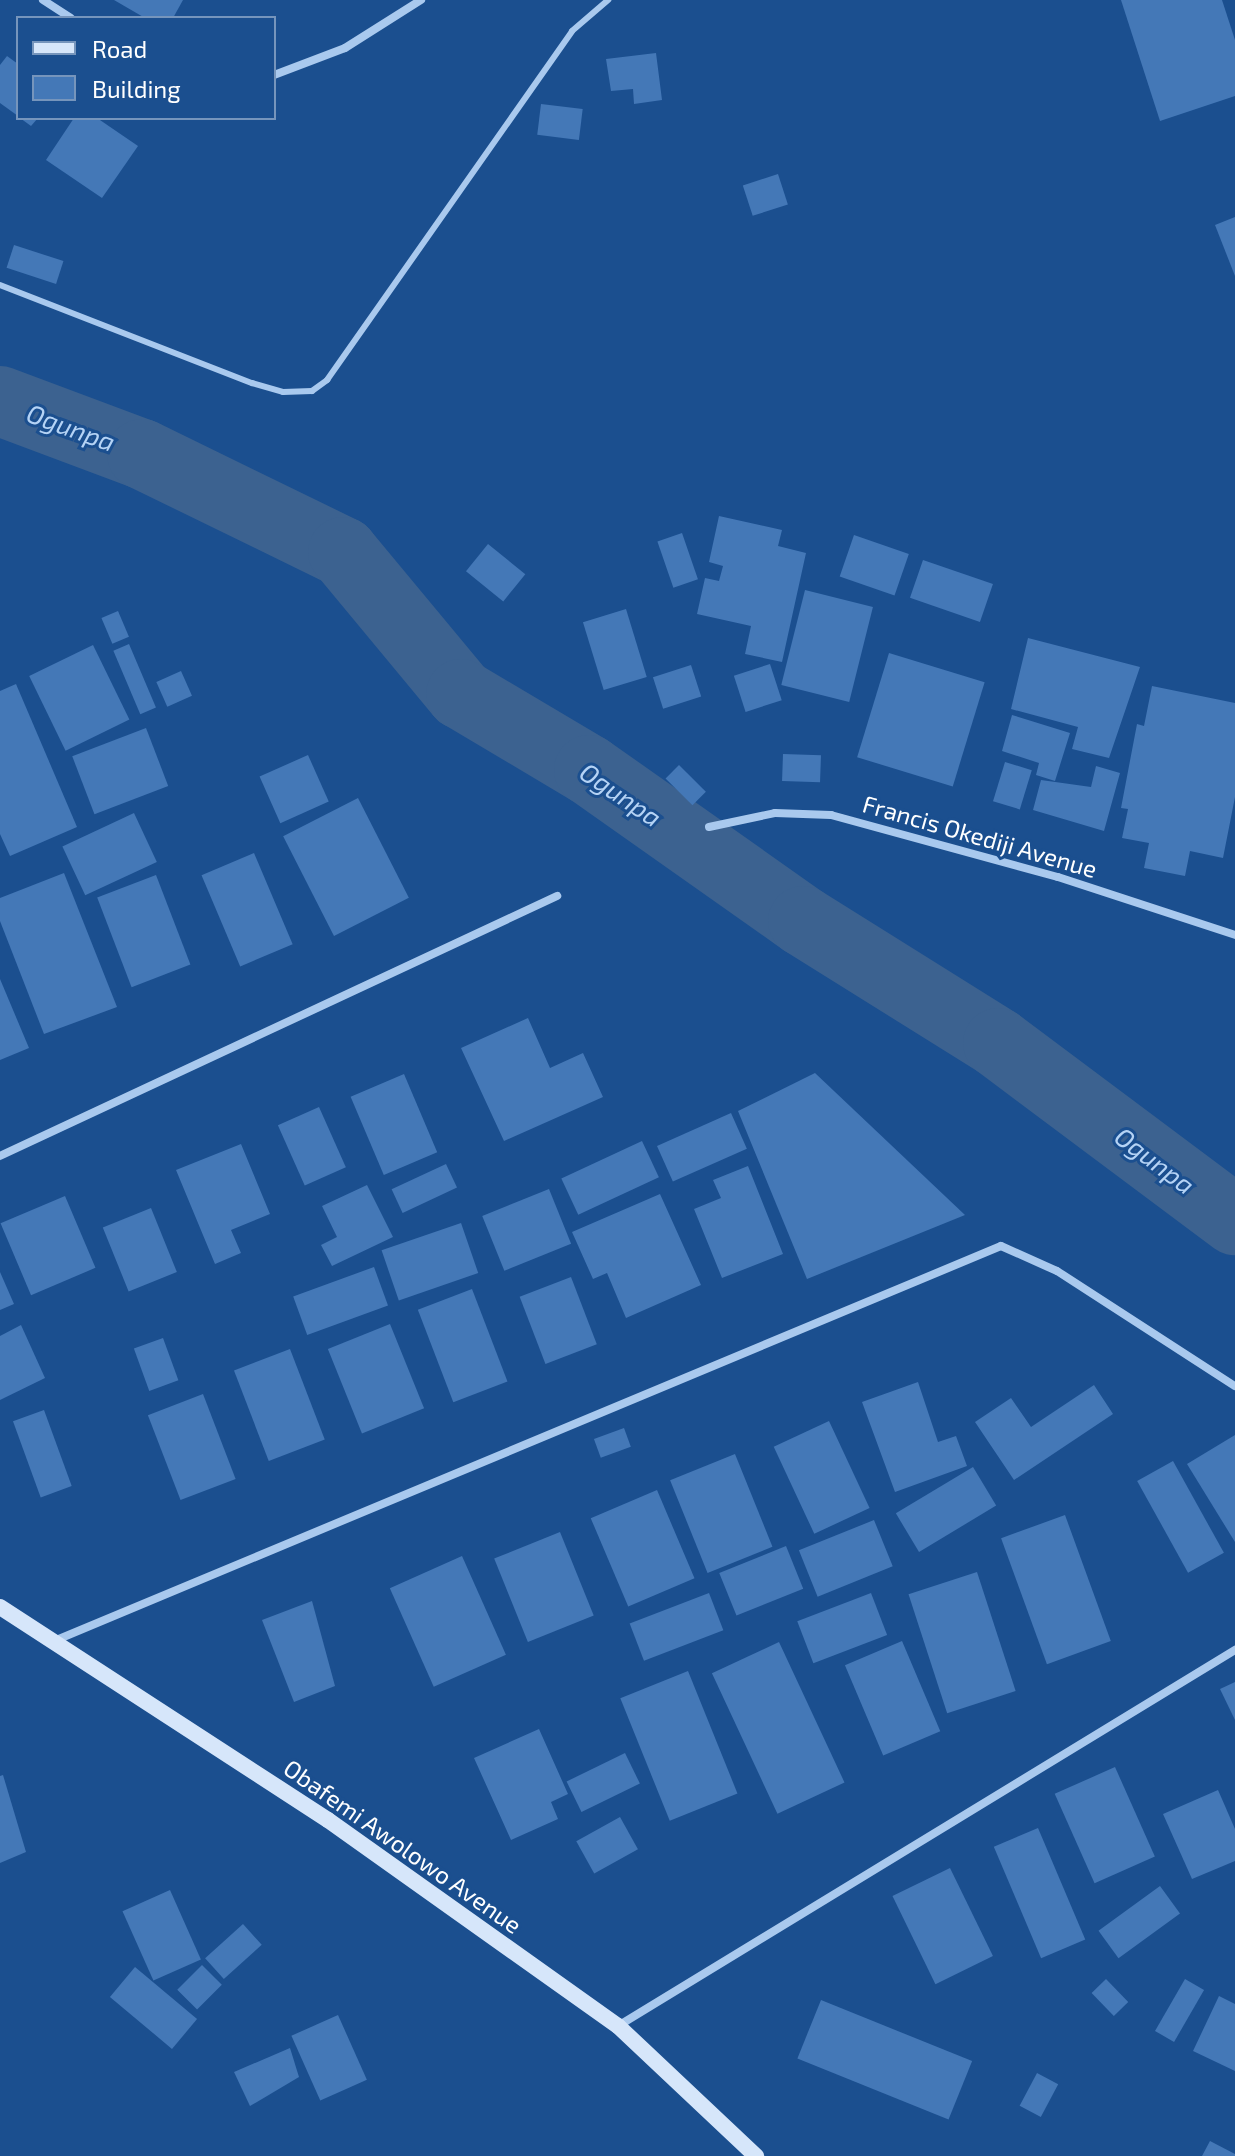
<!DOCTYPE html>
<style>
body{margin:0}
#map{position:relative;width:1235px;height:2156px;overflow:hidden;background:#1b4f8f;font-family:"Exo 2",sans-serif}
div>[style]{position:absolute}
.river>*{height:70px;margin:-35px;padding:0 35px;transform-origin:35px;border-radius:35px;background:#3c6290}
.building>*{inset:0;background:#4478b7;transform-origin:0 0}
.lane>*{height:6px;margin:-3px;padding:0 3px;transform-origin:3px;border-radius:3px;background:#a9c9ee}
.street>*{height:8px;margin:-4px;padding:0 4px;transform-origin:4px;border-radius:4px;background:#a9c9ee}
.secondary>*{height:16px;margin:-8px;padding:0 8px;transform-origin:8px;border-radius:8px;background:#d6e6fa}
span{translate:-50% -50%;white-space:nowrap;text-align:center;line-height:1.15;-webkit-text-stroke:6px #1b4f8f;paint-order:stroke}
.street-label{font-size:24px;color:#fff}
.water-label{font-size:26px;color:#b5d3f5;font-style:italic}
.legend{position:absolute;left:16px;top:16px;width:260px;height:104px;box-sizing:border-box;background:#1b4f8f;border:2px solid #7695bc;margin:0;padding:10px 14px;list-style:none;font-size:24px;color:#fff}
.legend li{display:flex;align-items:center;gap:16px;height:40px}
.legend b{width:40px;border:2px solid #7695bc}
</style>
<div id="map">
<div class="river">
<i style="left:0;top:401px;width:152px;rotate:20.5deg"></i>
<i style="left:142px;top:454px;width:224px;rotate:26deg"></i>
<i style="left:343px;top:552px;width:185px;rotate:50.3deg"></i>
<i style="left:461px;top:694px;width:149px;rotate:30.7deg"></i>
<i style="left:589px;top:770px;width:262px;rotate:35.2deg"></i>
<i style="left:803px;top:921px;width:230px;rotate:32deg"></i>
<i style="left:998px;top:1043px;width:296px;rotate:36.8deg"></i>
</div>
<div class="building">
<i style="clip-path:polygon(114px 0,183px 0,173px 18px,145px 18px)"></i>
<i style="clip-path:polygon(1121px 0,1222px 0,1235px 40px,1235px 96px,1160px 121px)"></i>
<i style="clip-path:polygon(656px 53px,662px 100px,634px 104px,633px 89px,611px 91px,606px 59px)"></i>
<i style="clip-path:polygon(7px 56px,18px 64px,18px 116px,0 103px,0 65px)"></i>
<i style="left:541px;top:104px;width:42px;height:31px;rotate:7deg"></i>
<i style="clip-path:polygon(20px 118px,38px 118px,31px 126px)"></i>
<i style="clip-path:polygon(74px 118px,97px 118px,138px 146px,102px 198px,46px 160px)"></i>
<i style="left:778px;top:174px;width:32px;height:37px;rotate:72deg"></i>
<i style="clip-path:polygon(1235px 217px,1235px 276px,1215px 225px)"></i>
<i style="left:14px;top:245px;width:52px;height:24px;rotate:18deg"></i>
<i style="clip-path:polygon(719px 516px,782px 530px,778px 546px,806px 553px,782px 662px,745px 654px,751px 626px,697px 614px,705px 578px,719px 581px,723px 566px,709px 562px)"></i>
<i style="left:682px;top:533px;width:49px;height:26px;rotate:71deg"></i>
<i style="left:854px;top:535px;width:58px;height:44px;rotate:19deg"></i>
<i style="left:488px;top:544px;width:48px;height:35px;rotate:39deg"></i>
<i style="left:923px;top:560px;width:74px;height:40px;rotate:19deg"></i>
<i style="left:805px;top:590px;width:70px;height:98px;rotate:14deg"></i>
<i style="left:626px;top:609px;width:71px;height:45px;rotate:73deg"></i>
<i style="left:118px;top:611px;width:28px;height:18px;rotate:67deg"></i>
<i style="clip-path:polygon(1028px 638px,1140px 667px,1109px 758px,1072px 749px,1078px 727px,1011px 709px)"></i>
<i style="left:129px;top:644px;width:69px;height:17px;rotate:67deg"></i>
<i style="left:93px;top:645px;width:83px;height:71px;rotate:64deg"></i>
<i style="left:889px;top:653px;width:100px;height:109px;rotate:17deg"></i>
<i style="left:770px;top:664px;width:38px;height:38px;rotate:72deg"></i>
<i style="left:691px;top:665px;width:33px;height:40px;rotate:72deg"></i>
<i style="left:181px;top:671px;width:27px;height:27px;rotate:66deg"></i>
<i style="clip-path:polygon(16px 684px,77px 827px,10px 856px,0 834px,0 691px)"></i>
<i style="clip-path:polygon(1152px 686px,1235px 703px,1235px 797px,1223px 858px,1190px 851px,1185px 876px,1144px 868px,1149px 843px,1122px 838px,1128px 809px,1121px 808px,1137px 724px,1144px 726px)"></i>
<i style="clip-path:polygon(1012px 715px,1070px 733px,1055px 781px,1036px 775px,1039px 763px,1002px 751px)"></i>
<i style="left:146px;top:728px;width:62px;height:79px;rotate:69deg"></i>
<i style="left:783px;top:754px;width:38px;height:27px;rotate:2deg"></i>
<i style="left:308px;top:755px;width:51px;height:53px;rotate:66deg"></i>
<i style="left:1005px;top:762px;width:28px;height:41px;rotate:17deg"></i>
<i style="left:679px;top:765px;width:38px;height:19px;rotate:45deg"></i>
<i style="clip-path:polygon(1096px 766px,1120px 773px,1104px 831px,1033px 810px,1041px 780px,1091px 787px)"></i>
<i style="left:358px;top:798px;width:112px;height:84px;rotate:63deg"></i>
<i style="left:134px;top:813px;width:54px;height:79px;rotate:65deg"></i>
<i style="left:254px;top:853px;width:99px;height:57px;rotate:67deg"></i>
<i style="clip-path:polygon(64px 873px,117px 1007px,44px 1034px,0 921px,0 898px)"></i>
<i style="left:156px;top:875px;width:96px;height:63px;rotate:69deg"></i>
<i style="clip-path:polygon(0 979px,29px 1048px,0 1060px)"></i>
<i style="clip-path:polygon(528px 1018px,550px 1068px,583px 1053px,603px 1097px,504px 1141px,461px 1048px)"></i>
<i style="clip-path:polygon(815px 1073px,965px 1215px,807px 1279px,738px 1111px)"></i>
<i style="left:404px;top:1074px;width:85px;height:58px;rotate:67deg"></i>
<i style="left:319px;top:1107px;width:66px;height:45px;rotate:66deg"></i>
<i style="left:731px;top:1113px;width:39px;height:81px;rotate:66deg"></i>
<i style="left:642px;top:1141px;width:40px;height:89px;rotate:65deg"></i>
<i style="clip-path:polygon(241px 1144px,270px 1214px,231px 1230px,241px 1253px,215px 1264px,176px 1170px)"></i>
<i style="left:446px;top:1164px;width:26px;height:60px;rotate:65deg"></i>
<i style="clip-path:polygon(748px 1166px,783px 1254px,722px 1278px,694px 1209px,721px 1198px,713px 1180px)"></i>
<i style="clip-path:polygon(367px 1185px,393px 1237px,332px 1266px,321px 1245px,337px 1237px,322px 1206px)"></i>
<i style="left:549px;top:1189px;width:59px;height:72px;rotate:68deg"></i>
<i style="clip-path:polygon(660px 1194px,701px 1285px,626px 1318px,607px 1273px,593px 1279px,572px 1232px)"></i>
<i style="left:65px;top:1196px;width:78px;height:70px;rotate:67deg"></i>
<i style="left:151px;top:1208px;width:69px;height:52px;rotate:68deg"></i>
<i style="left:461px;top:1223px;width:53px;height:84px;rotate:71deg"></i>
<i style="left:374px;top:1267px;width:41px;height:86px;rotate:70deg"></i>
<i style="clip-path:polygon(0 1272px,14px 1304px,0 1310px)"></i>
<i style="left:571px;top:1277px;width:72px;height:55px;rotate:69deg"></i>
<i style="left:472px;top:1289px;width:99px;height:58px;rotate:69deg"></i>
<i style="left:390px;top:1324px;width:91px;height:67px;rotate:68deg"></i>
<i style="clip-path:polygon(21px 1325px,45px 1378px,0 1400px,0 1336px)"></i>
<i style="left:163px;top:1338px;width:45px;height:31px;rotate:70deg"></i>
<i style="left:290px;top:1349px;width:97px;height:60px;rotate:69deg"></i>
<i style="clip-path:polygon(918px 1382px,938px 1442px,956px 1436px,967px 1466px,895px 1492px,862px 1402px)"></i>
<i style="clip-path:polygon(1094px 1385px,1113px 1414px,1014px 1480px,975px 1422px,1011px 1398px,1031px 1427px)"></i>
<i style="left:203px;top:1394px;width:91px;height:59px;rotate:69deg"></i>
<i style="left:44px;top:1410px;width:81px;height:33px;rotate:70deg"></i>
<i style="left:829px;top:1421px;width:96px;height:61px;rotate:65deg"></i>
<i style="left:624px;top:1428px;width:20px;height:32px;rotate:70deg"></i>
<i style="clip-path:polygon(1235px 1435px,1235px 1542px,1187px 1464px)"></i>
<i style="left:735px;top:1454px;width:100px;height:70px;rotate:68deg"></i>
<i style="left:1173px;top:1461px;width:105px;height:41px;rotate:61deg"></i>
<i style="left:973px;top:1467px;width:45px;height:90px;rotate:59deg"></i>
<i style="left:657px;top:1490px;width:96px;height:72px;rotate:67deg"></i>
<i style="left:1065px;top:1515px;width:134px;height:68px;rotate:70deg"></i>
<i style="left:874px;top:1520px;width:50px;height:81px;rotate:68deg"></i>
<i style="left:560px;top:1532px;width:90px;height:71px;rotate:68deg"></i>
<i style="left:786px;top:1546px;width:46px;height:72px;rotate:68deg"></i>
<i style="left:462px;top:1556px;width:108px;height:79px;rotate:66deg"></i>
<i style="left:977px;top:1572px;width:125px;height:72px;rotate:72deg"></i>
<i style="left:709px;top:1593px;width:40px;height:85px;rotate:69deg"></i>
<i style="left:871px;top:1593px;width:45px;height:79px;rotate:69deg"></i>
<i style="clip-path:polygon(312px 1601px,335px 1686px,294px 1702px,262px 1620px)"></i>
<i style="left:902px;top:1641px;width:98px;height:62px;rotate:67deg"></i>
<i style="left:779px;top:1642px;width:155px;height:74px;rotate:65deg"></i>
<i style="left:688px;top:1671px;width:132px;height:73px;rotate:68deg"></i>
<i style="clip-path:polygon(1235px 1682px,1235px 1720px,1220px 1689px)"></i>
<i style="clip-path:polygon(539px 1729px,568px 1794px,551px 1802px,558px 1819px,511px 1840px,474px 1758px)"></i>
<i style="left:625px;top:1753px;width:34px;height:65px;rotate:64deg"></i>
<i style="left:1115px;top:1767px;width:98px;height:66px;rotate:66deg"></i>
<i style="clip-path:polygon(3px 1775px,26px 1852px,0 1863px,0 1776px)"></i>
<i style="clip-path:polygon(1218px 1790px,1235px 1829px,1235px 1861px,1192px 1879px,1163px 1814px)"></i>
<i style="left:620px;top:1817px;width:37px;height:50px;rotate:61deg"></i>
<i style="left:1038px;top:1828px;width:121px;height:48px;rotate:67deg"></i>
<i style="left:950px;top:1868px;width:98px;height:64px;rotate:64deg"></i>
<i style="left:1160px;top:1886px;width:34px;height:76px;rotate:54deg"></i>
<i style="left:170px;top:1890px;width:76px;height:52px;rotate:66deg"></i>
<i style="left:243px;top:1924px;width:28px;height:51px;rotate:48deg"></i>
<i style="left:202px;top:1965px;width:28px;height:35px;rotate:45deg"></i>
<i style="left:135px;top:1967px;width:81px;height:39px;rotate:40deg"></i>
<i style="left:1106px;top:1979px;width:32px;height:20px;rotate:46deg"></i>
<i style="left:1185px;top:1979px;width:22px;height:60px;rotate:30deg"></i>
<i style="clip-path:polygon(1219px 1996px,1235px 2004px,1235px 2071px,1193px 2051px)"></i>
<i style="left:821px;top:2000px;width:163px;height:63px;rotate:22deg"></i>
<i style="left:338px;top:2015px;width:71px;height:51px;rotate:66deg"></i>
<i style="clip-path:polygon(290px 2048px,299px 2077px,250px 2106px,234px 2072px)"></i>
<i style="left:1037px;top:2073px;width:24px;height:37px;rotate:28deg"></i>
<i style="clip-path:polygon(1210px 2141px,1235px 2154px,1235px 2156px,1202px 2156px)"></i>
</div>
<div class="lane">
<i style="left:0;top:285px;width:270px;rotate:21.3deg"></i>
<i style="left:252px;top:383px;width:32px;rotate:16deg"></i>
<i style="left:283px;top:392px;width:29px;rotate:-2deg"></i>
<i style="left:312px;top:391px;width:19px;rotate:-36deg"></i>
<i style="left:327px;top:380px;width:426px;rotate:-54.9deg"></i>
<i style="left:572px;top:31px;width:48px;rotate:-40.7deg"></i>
</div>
<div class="street">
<i style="left:43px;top:0;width:33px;rotate:33deg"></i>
<i style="left:274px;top:75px;width:76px;rotate:-20.8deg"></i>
<i style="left:345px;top:48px;width:90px;rotate:-32.3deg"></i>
<i style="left:709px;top:827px;width:67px;rotate:-12deg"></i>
<i style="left:775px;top:813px;width:56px;rotate:2deg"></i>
<i style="left:831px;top:815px;width:235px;rotate:15.3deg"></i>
<i style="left:1058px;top:877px;width:186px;rotate:18.1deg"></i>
<i style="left:0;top:1156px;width:615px;rotate:-25.02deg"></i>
<i style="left:54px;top:1641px;width:1026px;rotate:-22.64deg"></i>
<i style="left:1001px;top:1246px;width:61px;rotate:24.1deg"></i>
<i style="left:1057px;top:1271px;width:212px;rotate:32.9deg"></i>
<i style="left:618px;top:2026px;width:723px;rotate:-31.36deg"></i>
</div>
<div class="secondary">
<i style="left:0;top:1607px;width:391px;rotate:33deg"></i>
<i style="left:328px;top:1820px;width:356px;rotate:35.4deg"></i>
<i style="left:618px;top:2026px;width:190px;rotate:43.3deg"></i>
</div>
<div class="street-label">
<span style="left:980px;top:836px;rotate:16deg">Francis Okediji Avenue</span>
<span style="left:403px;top:1846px;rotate:35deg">Obafemi Awolowo Avenue</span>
</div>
<div class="water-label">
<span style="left:71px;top:427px;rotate:20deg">Ogunpa</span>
<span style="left:621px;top:794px;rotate:34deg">Ogunpa</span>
<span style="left:1155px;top:1160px;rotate:37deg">Ogunpa</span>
</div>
<ul class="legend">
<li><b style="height:10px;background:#d6e6fa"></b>Road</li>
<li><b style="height:22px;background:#4478b7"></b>Building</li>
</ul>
</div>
